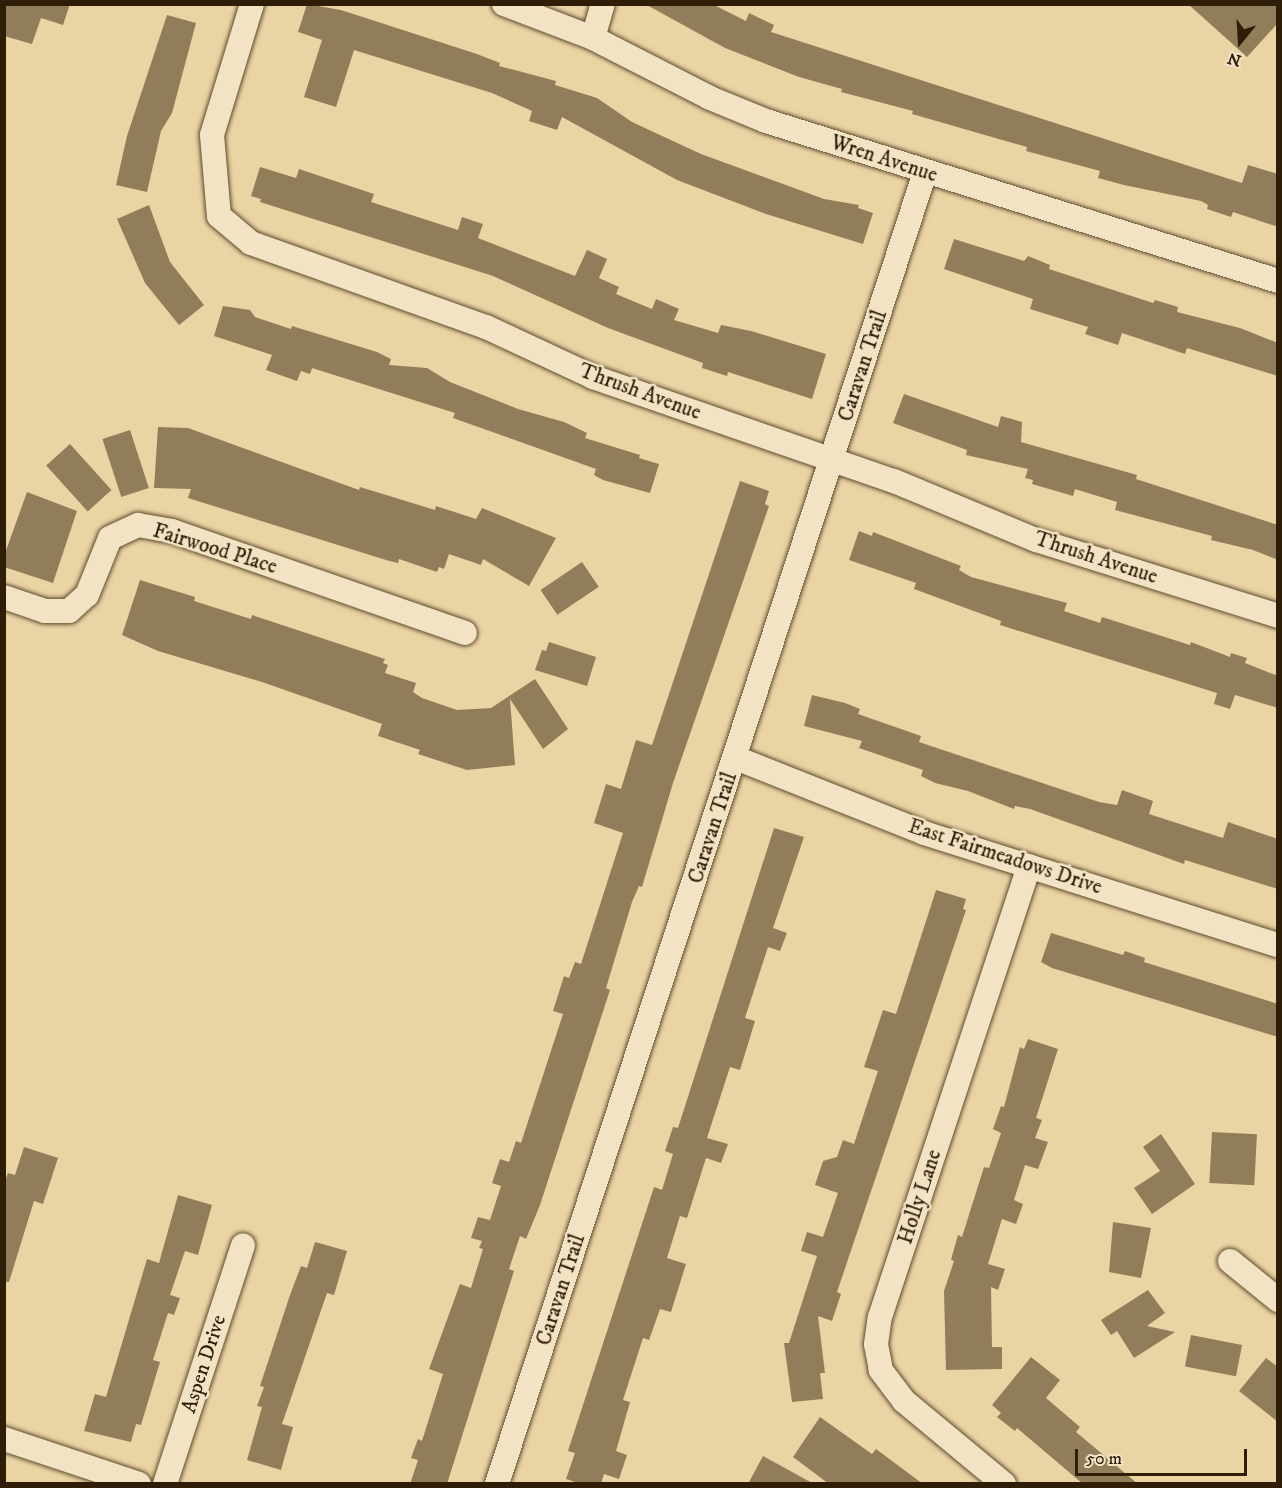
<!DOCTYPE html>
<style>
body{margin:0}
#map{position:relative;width:1282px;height:1488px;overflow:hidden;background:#ebd4a4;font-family:"IM FELL DW Pica",serif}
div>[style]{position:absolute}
.building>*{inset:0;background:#917d59;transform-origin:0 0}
.roads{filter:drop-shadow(0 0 2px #5e4c2e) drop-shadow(0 0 2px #5e4c2e)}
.minor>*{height:24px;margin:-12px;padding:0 12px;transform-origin:12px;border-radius:12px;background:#f2e3c4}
span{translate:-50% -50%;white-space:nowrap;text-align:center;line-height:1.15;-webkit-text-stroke:5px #f2e3c4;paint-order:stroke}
.street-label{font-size:21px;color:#2f1e07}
.frame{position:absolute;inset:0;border:6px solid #2f1e07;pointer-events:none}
.north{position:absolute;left:1210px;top:12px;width:60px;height:60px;-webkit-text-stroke:4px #f2e3c4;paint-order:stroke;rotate:198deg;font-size:16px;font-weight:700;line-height:24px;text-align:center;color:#2f1e07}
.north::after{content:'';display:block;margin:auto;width:21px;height:27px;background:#2f1e07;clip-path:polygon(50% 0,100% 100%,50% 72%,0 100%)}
.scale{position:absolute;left:1075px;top:1449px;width:172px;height:27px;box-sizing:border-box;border:3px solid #2f1e07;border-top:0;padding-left:8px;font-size:18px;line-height:21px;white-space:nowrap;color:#2f1e07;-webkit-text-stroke:4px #f2e3c4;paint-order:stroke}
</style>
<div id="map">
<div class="building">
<i style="clip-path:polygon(4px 4px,70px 4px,63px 25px,41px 18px,32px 44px,4px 36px)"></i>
<i style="clip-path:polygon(307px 4px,341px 10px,477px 54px,500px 63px,499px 66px,556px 81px,555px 85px,597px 98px,632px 122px,701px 154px,824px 199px,859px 205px,858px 208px,873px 213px,863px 244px,766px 214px,677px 180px,562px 117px,557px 130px,529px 121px,532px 111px,492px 93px,354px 50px,336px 107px,304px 97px,322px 40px,298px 32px)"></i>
<i style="clip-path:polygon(645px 4px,712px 4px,746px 21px,749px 13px,774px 25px,771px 32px,1242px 183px,1248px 165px,1278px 174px,1278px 227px,1233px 212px,1231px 217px,1207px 209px,1208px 205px,1201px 201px,1124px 185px,1098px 178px,1100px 171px,1026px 151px,1027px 147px,912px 114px,913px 111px,841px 92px,842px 89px,799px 77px,725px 48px)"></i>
<i style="clip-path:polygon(1188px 4px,1278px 4px,1278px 23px,1247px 57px)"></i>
<i style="clip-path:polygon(167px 15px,196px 23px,172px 113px,161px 131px,147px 192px,116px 185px,127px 136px)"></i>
<i style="clip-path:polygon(260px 167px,296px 178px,299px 169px,374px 194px,371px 202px,458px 230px,462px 217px,483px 224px,478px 238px,575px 276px,587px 250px,607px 259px,599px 278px,619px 287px,616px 294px,652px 309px,656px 299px,679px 309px,674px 320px,718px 333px,721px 325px,751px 331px,826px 354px,812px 399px,728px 372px,727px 376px,702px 368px,703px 363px,608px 328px,493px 276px,260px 202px,261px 199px,251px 196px)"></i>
<i style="clip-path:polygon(149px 205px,170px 262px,204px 305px,179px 325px,145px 283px,117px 219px)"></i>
<i style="clip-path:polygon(954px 239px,1024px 261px,1028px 256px,1050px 265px,1049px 269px,1153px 303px,1155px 300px,1178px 307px,1177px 312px,1240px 328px,1278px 343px,1278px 376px,1187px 348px,1185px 354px,1122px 333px,1118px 345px,1085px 334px,1088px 327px,1030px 309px,1033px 299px,944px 269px)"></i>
<i style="clip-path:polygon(223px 306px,250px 310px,255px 317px,291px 329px,292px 326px,377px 352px,391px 359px,389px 365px,427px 368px,450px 382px,518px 409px,564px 422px,587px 433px,585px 438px,640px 455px,639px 458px,659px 464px,650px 493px,603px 480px,594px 475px,596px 469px,453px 418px,455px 413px,312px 368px,310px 374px,301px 371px,297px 381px,266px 370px,272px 355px,214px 336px)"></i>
<i style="clip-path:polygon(904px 394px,998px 427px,1001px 416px,1022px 422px,1021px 442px,1137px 475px,1136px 479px,1278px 525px,1278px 560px,1253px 550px,1211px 540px,1212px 536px,1115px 510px,1117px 502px,1075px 489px,1073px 496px,1032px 484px,1033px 480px,1025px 478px,1028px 469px,966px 455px,967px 450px,893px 423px)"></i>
<i style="clip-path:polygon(158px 427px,188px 428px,359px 490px,360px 487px,435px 510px,436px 506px,476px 519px,482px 508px,556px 538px,529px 586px,483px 559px,481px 565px,449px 554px,444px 569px,439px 567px,437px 572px,399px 559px,398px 563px,386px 560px,188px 498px,191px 489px,154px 488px)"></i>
<i style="left:130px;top:430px;width:61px;height:29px;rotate:72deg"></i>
<i style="left:70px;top:444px;width:62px;height:32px;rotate:48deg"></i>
<i style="clip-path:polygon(740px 481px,769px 491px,765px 504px,769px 506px,673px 783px,642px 887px,639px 886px,632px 902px,606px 988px,610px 990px,540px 1205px,526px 1239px,520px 1236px,509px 1269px,514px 1271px,447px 1484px,410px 1484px,418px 1460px,411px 1458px,418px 1439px,422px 1441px,443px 1374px,429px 1369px,460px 1284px,471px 1288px,483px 1249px,479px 1248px,482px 1241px,471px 1238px,478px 1217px,490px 1220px,501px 1186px,492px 1183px,500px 1159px,509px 1162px,516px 1141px,521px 1143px,563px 1014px,553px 1011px,564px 976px,569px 978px,575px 962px,581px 964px,623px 833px,594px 823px,606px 784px,621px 789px,636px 740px,652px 745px)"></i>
<i style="clip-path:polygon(27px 492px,77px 511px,53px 583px,4px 567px,4px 556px)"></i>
<i style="clip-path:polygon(859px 531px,872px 536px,873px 532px,961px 566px,959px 570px,971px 577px,1067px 603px,1064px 611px,1100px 623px,1102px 617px,1190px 645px,1191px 642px,1230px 657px,1231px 653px,1247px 658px,1245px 663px,1278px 676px,1278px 708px,1235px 695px,1230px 709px,1214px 704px,1217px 693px,1000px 625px,1001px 621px,914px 589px,916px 583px,849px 560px)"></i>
<i style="left:582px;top:562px;width:30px;height:50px;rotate:56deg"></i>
<i style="clip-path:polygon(140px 580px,195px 597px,194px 601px,251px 619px,252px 615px,385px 659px,383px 663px,388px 665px,385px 673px,416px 683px,413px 692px,422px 698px,457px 710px,491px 708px,535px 679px,568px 729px,543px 749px,510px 699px,515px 765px,467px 770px,418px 754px,420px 750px,378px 736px,382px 724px,262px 682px,158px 651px,122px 635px)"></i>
<i style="clip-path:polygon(549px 642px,596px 657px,587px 686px,535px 670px,542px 650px,546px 651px)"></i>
<i style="clip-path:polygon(812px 695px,845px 703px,860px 709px,858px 714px,921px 736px,919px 742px,1099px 802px,1117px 805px,1122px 790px,1153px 801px,1149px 814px,1223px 838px,1228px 822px,1278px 839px,1278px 889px,1185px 860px,1184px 864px,1030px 809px,1015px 806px,1014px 809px,968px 791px,935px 783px,921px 776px,923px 770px,859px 748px,862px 741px,804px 726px)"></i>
<i style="clip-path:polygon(774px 828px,804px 837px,773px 928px,787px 933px,780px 951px,768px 947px,745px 1018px,755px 1021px,740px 1070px,730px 1067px,707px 1138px,728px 1144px,721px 1163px,706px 1158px,687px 1218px,680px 1216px,667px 1258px,686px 1264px,671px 1312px,660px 1309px,649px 1340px,643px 1338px,623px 1400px,630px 1402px,616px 1451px,627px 1455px,619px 1479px,604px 1474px,601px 1484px,581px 1484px,566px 1479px,575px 1453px,568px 1451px,654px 1187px,662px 1190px,673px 1154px,665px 1151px,673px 1127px,678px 1128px)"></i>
<i style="clip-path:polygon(936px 890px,966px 899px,963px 909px,966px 910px,837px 1292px,841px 1294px,832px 1321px,818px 1316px,825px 1373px,820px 1373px,823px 1399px,792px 1402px,784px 1343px,789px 1343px,817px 1256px,801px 1251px,807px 1232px,823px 1237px,838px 1193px,815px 1185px,823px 1161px,837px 1157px,843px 1140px,854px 1144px,878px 1071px,864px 1067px,883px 1010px,896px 1014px)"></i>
<i style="clip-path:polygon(1051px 933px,1123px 955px,1125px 951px,1145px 958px,1144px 962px,1278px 1004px,1278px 1037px,1052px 968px,1041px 962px)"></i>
<i style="clip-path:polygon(1028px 1039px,1058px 1049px,1036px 1118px,1042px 1120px,1035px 1138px,1048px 1142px,1038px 1169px,1025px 1165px,1014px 1200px,1023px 1204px,1016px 1224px,1002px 1219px,988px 1264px,1005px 1269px,998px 1290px,991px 1287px,992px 1347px,1002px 1347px,1002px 1369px,946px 1370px,944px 1291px,954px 1261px,951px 1260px,954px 1249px,958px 1235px,962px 1237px,984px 1167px,989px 1168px,1001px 1133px,993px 1129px,1001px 1106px,1004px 1107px,1020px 1047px,1024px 1049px)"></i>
<i style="left:1212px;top:1132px;width:45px;height:51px;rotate:3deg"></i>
<i style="clip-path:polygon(1161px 1134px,1195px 1184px,1152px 1214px,1134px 1188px,1160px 1171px,1143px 1147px)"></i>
<i style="clip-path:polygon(24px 1147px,58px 1158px,43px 1204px,34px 1201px,9px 1282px,4px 1282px,4px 1184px,8px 1173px,15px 1175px)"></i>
<i style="clip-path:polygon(178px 1195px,212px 1205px,198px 1255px,185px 1251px,170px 1295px,180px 1298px,174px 1315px,168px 1313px,153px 1360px,160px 1362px,141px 1425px,136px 1424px,131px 1442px,84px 1431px,95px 1394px,106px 1397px,147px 1259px,159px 1263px)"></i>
<i style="clip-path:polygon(1113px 1222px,1151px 1228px,1141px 1278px,1109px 1272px)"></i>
<i style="clip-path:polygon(315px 1242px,347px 1251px,334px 1295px,327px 1293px,282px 1424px,293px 1427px,281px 1470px,247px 1460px,262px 1407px,257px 1406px,264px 1387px,260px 1386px,290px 1295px,301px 1266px,307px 1268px)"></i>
<i style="clip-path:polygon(1148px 1290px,1165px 1313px,1147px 1326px,1175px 1332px,1134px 1358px,1117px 1331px,1111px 1335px,1101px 1320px)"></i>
<i style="left:1191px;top:1335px;width:52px;height:32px;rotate:11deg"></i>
<i style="clip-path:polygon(1031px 1357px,1060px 1380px,1046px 1398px,1080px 1427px,1076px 1432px,1138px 1484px,1083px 1484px,1017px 1428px,1015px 1431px,997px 1417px,1001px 1413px,992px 1405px)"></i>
<i style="clip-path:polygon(1266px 1358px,1278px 1367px,1278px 1422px,1239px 1391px)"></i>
<i style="clip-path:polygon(820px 1417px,872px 1454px,876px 1449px,923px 1484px,829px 1484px,793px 1457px)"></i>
<i style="clip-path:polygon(763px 1456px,814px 1484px,748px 1484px)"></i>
</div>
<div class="roads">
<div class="minor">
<i style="left:252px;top:4px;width:137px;rotate:107deg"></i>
<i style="left:212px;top:135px;width:81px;rotate:85.1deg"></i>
<i style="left:219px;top:216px;width:42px;rotate:40.2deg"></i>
<i style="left:251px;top:243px;width:250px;rotate:19.7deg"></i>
<i style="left:486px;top:327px;width:118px;rotate:25deg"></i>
<i style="left:593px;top:377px;width:318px;rotate:19.1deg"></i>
<i style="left:894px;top:481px;width:154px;rotate:22.6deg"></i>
<i style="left:1036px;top:540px;width:254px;rotate:17.4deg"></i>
<i style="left:504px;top:4px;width:95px;rotate:20.9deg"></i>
<i style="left:593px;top:38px;width:131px;rotate:27.1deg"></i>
<i style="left:710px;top:98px;width:61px;rotate:22.3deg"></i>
<i style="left:766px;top:121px;width:536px;rotate:17.35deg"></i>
<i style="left:593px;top:38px;width:35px;rotate:-74deg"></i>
<i style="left:4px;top:597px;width:43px;rotate:18.9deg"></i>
<i style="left:45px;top:611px;width:24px"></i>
<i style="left:69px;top:611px;width:24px;rotate:-42deg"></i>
<i style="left:87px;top:595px;width:61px;rotate:-68deg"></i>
<i style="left:110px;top:538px;width:31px;rotate:-25deg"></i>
<i style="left:138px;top:525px;width:35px;rotate:10deg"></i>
<i style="left:172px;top:531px;width:310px;rotate:19.2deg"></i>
<i style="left:736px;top:758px;width:202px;rotate:21.7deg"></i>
<i style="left:924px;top:833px;width:371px;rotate:17.6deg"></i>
<i style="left:1230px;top:1261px;width:62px;rotate:39.1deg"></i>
<i style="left:4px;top:1439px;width:142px;rotate:18.4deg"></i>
<i style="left:165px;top:1484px;width:251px;rotate:-71.9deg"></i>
<i style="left:497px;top:1484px;width:1380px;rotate:-71.93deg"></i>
<i style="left:1004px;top:1484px;width:130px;rotate:-140.3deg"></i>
<i style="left:904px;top:1401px;width:39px;rotate:-127deg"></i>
<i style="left:881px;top:1370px;width:26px;rotate:-101deg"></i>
<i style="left:876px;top:1344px;width:27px;rotate:-82deg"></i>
<i style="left:880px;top:1317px;width:475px;rotate:-71.7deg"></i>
</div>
</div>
<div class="street-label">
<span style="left:884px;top:159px;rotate:18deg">Wren Avenue</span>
<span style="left:863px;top:366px;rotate:-72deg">Caravan Trail</span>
<span style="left:640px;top:392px;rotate:20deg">Thrush Avenue</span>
<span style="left:215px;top:549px;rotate:17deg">Fairwood Place</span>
<span style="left:1096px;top:558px;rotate:18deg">Thrush Avenue</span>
<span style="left:713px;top:828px;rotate:-72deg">Caravan Trail</span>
<span style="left:1005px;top:857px;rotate:18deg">East Fairmeadows Drive</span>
<span style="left:920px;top:1197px;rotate:-72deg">Holly Lane</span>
<span style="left:561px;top:1290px;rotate:-72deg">Caravan Trail</span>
<span style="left:204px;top:1364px;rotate:-72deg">Aspen Drive</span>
</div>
<div class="frame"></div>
<div class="north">N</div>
<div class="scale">50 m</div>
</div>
